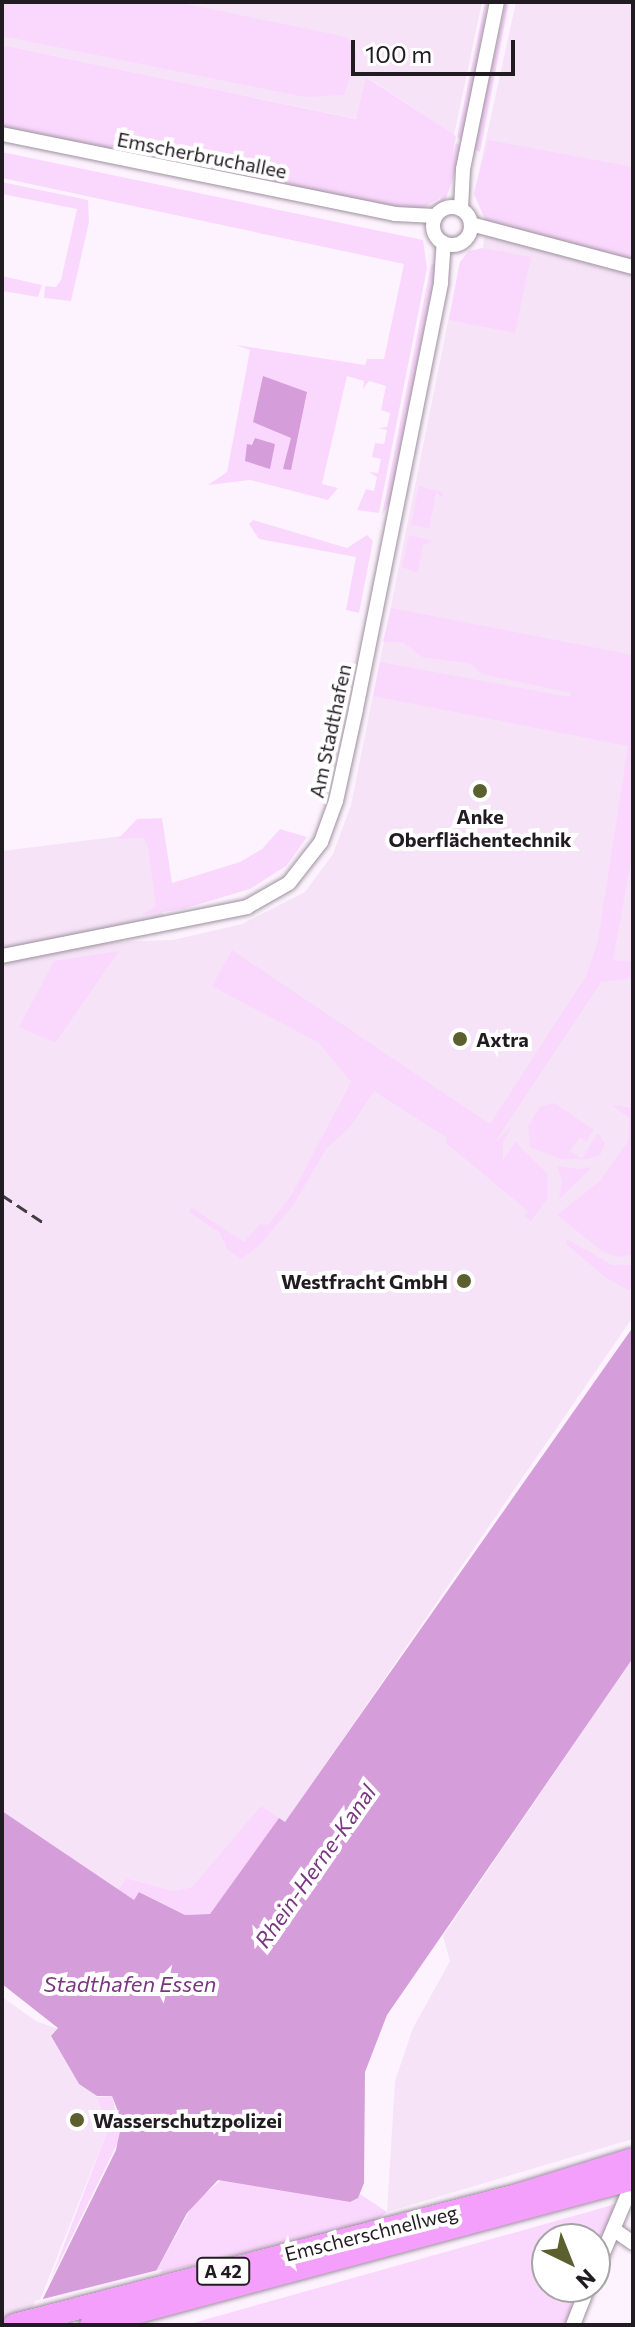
<!DOCTYPE html>
<meta charset="utf-8">
<style>
body{margin:0}
#map{position:relative;width:635px;height:2327px;overflow:hidden;background:#fdf3fe;font-family:Commissioner,sans-serif}
div>[style]{position:absolute}
.built>*{inset:0;background:#f6e3f7}
.green>*{inset:0;background:#fad8fd}
.water>*{inset:0;background:#d59dd9}
.pier>*{inset:0;background:#fdf3fe}
.roads{filter:drop-shadow(0 0 2px #9d919e) drop-shadow(0 0 2px #9d919e)}
.minor>*{height:14px;margin:-7px;padding:0 7px;transform-origin:7px;border-radius:7px;background:#fff}
.minor>.ring{margin:-7px;padding:0;box-sizing:content-box;background:none;border:14px solid #fff;border-radius:50%}
.highway>*{height:22px;margin:-11px;padding:0 11px;transform-origin:11px;border-radius:11px;background:#f49ffc}
.rail>*{height:3px;margin-top:-1.5px;transform-origin:0;background:repeating-linear-gradient(90deg,#433d43 0 12px,transparent 0 18px)}
.dots>*{width:22px;height:22px;translate:-50% -50%;box-sizing:border-box;border:4px solid #fff;border-radius:50%}
span{translate:-50% -50%;white-space:nowrap;text-align:center;line-height:1.15;-webkit-text-stroke:8px #fff;paint-order:stroke}
.shield-label span{padding:2px 6px;background:#fff;border:2px solid;border-radius:6px;-webkit-text-stroke-width:0}
.shield-label{font-size:18px;color:#211c21;font-weight:700}
.street-label{font-size:20px;color:#211c21}
.poi-label{font-size:20px;color:#211c21;font-weight:700}
.left{translate:0 -50%;text-align:left}
.right{translate:-100% -50%;text-align:right}
.water-label{font-size:22px;color:#793780;font-style:italic}
.frame{position:absolute;inset:0;border:4px solid #211c21;pointer-events:none}
.north{position:absolute;left:531px;top:2223px;width:80px;height:80px;box-sizing:border-box;background:#fff;border:2px solid #a6a4a6;border-radius:50%;rotate:137deg;font-size:22px;font-weight:700;line-height:32px;text-align:center;color:#211c21}
.north::after{content:'';display:block;margin:auto;width:28px;height:36px;background:#5b602e;clip-path:polygon(50% 0,100% 100%,50% 72%,0 100%)}
.scale{position:absolute;left:351px;top:40px;width:164px;height:36px;box-sizing:border-box;border:4px solid #211c21;border-top:0;padding-left:10px;font-size:24px;line-height:28px;white-space:nowrap;color:#211c21;-webkit-text-stroke:6px #fff;paint-order:stroke}
</style>
<div id="map">
<div class="built">
<i style="clip-path:polygon(2px 2px,482px 2px,454px 135px,367px 77px,357px 119px,2px 45px)"></i>
<i style="clip-path:polygon(516px 2px,633px 2px,633px 1317px,285px 1823px,261px 1807px,192px 1887px,174px 1891px,126px 1878px,118px 1890px,2px 1811px,2px 959px,83px 943px,173px 940px,242px 924px,305px 892px,333px 854px,351px 805px,460px 262px,469px 251px,483px 248px,487px 219px,474px 194px)"></i>
<i style="clip-path:polygon(146px 833px,165px 925px,2px 951px,2px 851px)"></i>
<i style="clip-path:polygon(633px 1658px,633px 2139px,387px 2212px,395px 2081px,413px 2028px,450px 1961px,443px 1936px)"></i>
<i style="clip-path:polygon(2px 1997px,36px 2021px,58px 2029px,51px 2037px,79px 2084px,97px 2096px,108px 2129px,30px 2325px,2px 2325px)"></i>
</div>
<div class="green">
<i style="clip-path:polygon(2px 2px,176px 2px,347px 37px,357px 55px,344px 95px,305px 97px,2px 36px)"></i>
<i style="clip-path:polygon(485px 2px,488px 2px,463px 141px,457px 137px)"></i>
<i style="clip-path:polygon(506px 2px,509px 2px,480px 152px,474px 149px)"></i>
<i style="clip-path:polygon(2px 45px,356px 119px,366px 77px,456px 136px,452px 157px,456px 143px,462px 147px,458px 164px,445px 201px,422px 209px,439px 201px,442px 196px,419px 211px,2px 132px)"></i>
<i style="clip-path:polygon(488px 140px,633px 167px,633px 259px,487px 224px,474px 194px)"></i>
<i style="clip-path:polygon(2px 152px,423px 240px,427px 268px,379px 513px,357px 510px,366px 489px,374px 491px,377px 477px,369px 472px,378px 473px,381px 459px,372px 457px,375px 443px,384px 444px,387px 430px,378px 428px,387px 427px,390px 413px,381px 410px,386px 386px,369px 381px,363px 389px,364px 381px,347px 376px,322px 484px,338px 488px,328px 500px,250px 480px,208px 485px,227px 472px,250px 350px,236px 345px,365px 365px,367px 359px,384px 359px,404px 264px,2px 178px)"></i>
<i style="clip-path:polygon(2px 182px,88px 200px,89px 222px,71px 301px,44px 298px,45px 286px,56px 287px,61px 280px,77px 209px,2px 194px)"></i>
<i style="clip-path:polygon(483px 248px,531px 257px,515px 333px,449px 320px,460px 262px,469px 251px)"></i>
<i style="clip-path:polygon(437px 262px,391px 500px,382px 515px,431px 265px)"></i>
<i style="clip-path:polygon(2px 276px,42px 285px,38px 297px,2px 291px)"></i>
<i style="clip-path:polygon(419px 486px,443px 492px,443px 498px,436px 492px,429px 528px,411px 525px)"></i>
<i style="clip-path:polygon(253px 520px,347px 548px,367px 535px,373px 541px,359px 613px,346px 610px,356px 557px,259px 539px,249px 524px)"></i>
<i style="clip-path:polygon(409px 535px,433px 541px,423px 545px,418px 573px,402px 567px)"></i>
<i style="clip-path:polygon(391px 608px,633px 655px,633px 850px,613px 960px,633px 962px,633px 978px,601px 982px,495px 1142px,512px 1126px,503px 1143px,503px 1160px,515px 1142px,547px 1173px,548px 1198px,531px 1221px,524px 1216px,528px 1211px,446px 1143px,447px 1138px,374px 1091px,351px 1126px,326px 1149px,294px 1204px,260px 1245px,241px 1259px,227px 1249px,220px 1233px,189px 1212px,191px 1207px,244px 1242px,260px 1224px,268px 1225px,291px 1196px,351px 1082px,319px 1043px,212px 986px,232px 950px,490px 1124px,586px 976px,598px 940px,628px 746px,373px 696px,380px 662px,569px 697px,571px 693px,482px 674px,471px 664px,422px 657px,403px 642px,383px 642px)"></i>
<i style="clip-path:polygon(162px 818px,172px 883px,240px 862px,262px 849px,280px 829px,307px 837px,286px 866px,250px 889px,183px 909px,142px 915px,156px 906px,148px 848px,144px 838px,118px 839px,137px 819px)"></i>
<i style="clip-path:polygon(119px 951px,55px 1043px,19px 1027px,54px 961px)"></i>
<i style="clip-path:polygon(554px 1103px,594px 1130px,586px 1141px,580px 1137px,570px 1151px,582px 1159px,598px 1132px,605px 1144px,600px 1155px,588px 1159px,561px 1159px,530px 1147px,528px 1126px,540px 1107px)"></i>
<i style="clip-path:polygon(612px 1105px,633px 1108px,633px 1254px,618px 1257px,602px 1251px,557px 1215px,600px 1181px,628px 1141px,629px 1118px)"></i>
<i style="clip-path:polygon(557px 1166px,577px 1169px,592px 1167px,559px 1199px,562px 1181px)"></i>
<i style="clip-path:polygon(567px 1239px,612px 1265px,633px 1265px,633px 1286px,629px 1291px,605px 1277px,566px 1244px)"></i>
<i style="clip-path:polygon(261px 1806px,279px 1818px,210px 1914px,185px 1915px,140px 1892px,134px 1900px,118px 1890px,126px 1878px,174px 1891px,192px 1887px)"></i>
<i style="clip-path:polygon(112px 2096px,121px 2136px,51px 2279px,108px 2129px,97px 2097px)"></i>
<i style="clip-path:polygon(224px 2178px,349px 2202px,360px 2194px,387px 2212px,375px 2221px,154px 2275px,194px 2203px)"></i>
<i style="clip-path:polygon(616px 2204px,595px 2257px,595px 2239px,547px 2239px,547px 2287px,583px 2287px,568px 2325px,186px 2325px)"></i>
</div>
<div class="water">
<i style="clip-path:polygon(263px 376px,307px 392px,291px 470px,283px 469px,291px 438px,253px 422px)"></i>
<i style="clip-path:polygon(255px 438px,275px 444px,270px 469px,245px 461px,247px 444px,252px 445px)"></i>
<i style="clip-path:polygon(633px 1327px,633px 1658px,387px 2015px,365px 2072px,364px 2183px,358px 2198px,350px 2202px,218px 2180px,187px 2213px,154px 2275px,30px 2325px,116px 2150px,122px 2122px,112px 2096px,97px 2096px,79px 2084px,51px 2036px,58px 2028px,2px 1984px,2px 1811px,134px 1900px,139px 1892px,185px 1915px,210px 1914px,279px 1818px,285px 1822px)"></i>
</div>
<div class="pier">
<i style="clip-path:polygon(162px 2269px,134px 2325px,26px 2325px,35px 2301px)"></i>
</div>
<div class="roads">
<div class="minor">
<i style="left:2px;top:134px;width:401px;rotate:11.5deg"></i>
<i style="left:395px;top:214px;width:40px;rotate:2.9deg"></i>
<i class="ring" style="left:433px;top:207px;width:24px;height:24px"></i>
<i style="left:461px;top:209px;width:40px;rotate:-87.1deg"></i>
<i style="left:463px;top:169px;width:170px;rotate:-78.5deg"></i>
<i style="left:471px;top:224px;width:168px;rotate:14.9deg"></i>
<i style="left:2px;top:956px;width:250px;rotate:-11.3deg"></i>
<i style="left:247px;top:907px;width:48px;rotate:-29.7deg"></i>
<i style="left:289px;top:883px;width:52px;rotate:-52deg"></i>
<i style="left:321px;top:842px;width:44px;rotate:-69.9deg"></i>
<i style="left:336px;top:801px;width:94px;rotate:-77.7deg"></i>
<i style="left:356px;top:709px;width:435px;rotate:-78.7deg"></i>
<i style="left:441px;top:282px;width:39px;rotate:-86deg"></i>
<i style="left:613px;top:2229px;width:24px;rotate:35deg"></i>
<i style="left:595px;top:2272px;width:98px;rotate:-67.1deg"></i>
<i style="left:573px;top:2325px;width:41px;rotate:-68.5deg"></i>
</div>
<div class="highway">
<i style="left:14px;top:2325px;width:520px;rotate:-14.49deg"></i>
<i style="left:517px;top:2195px;width:121px;rotate:-17.2deg"></i>
<i style="left:91px;top:2325px;width:561px;rotate:-15.08deg"></i>
</div>
</div>
<div class="rail">
<i style="left:2px;top:1195px;width:50px;rotate:33.7deg"></i>
</div>
<div class="dots">
<i style="left:480px;top:791px;background:#5b602e"></i>
<i style="left:460px;top:1039px;background:#5b602e"></i>
<i style="left:464px;top:1281px;background:#5b602e"></i>
<i style="left:77px;top:2120px;background:#5b602e"></i>
</div>
<div class="shield-label">
<span style="left:223px;top:2271px">A 42</span>
</div>
<div class="street-label">
<span style="left:202px;top:155px;rotate:11deg">Emscherbruchallee</span>
<span style="left:330px;top:731px;rotate:-78deg">Am Stadthafen</span>
<span style="left:371px;top:2233px;rotate:-14deg">Emscherschnellweg</span>
</div>
<div class="poi-label">
<span style="left:480px;top:828px">Anke<br>Oberflächentechnik</span>
<span class="left" style="left:476px;top:1039px">Axtra</span>
<span class="right" style="left:448px;top:1281px">Westfracht GmbH</span>
<span class="left" style="left:93px;top:2120px">Wasserschutzpolizei</span>
</div>
<div class="water-label">
<span style="left:315px;top:1866px;rotate:-55deg">Rhein-Herne-Kanal</span>
<span style="left:130px;top:1984px">Stadthafen Essen</span>
</div>
<div class="frame"></div>
<div class="north">N</div>
<div class="scale">100 m</div>
</div>
